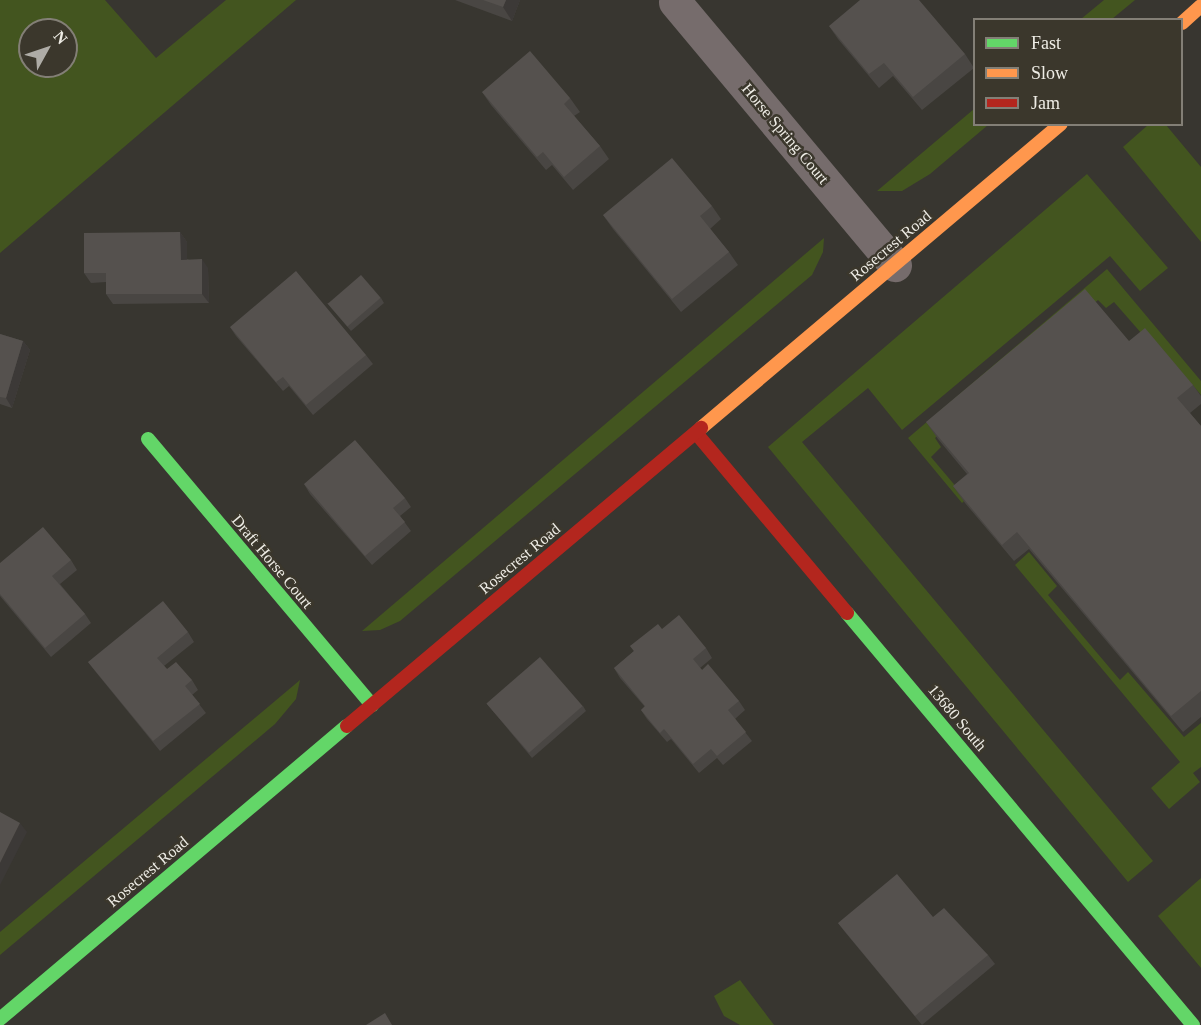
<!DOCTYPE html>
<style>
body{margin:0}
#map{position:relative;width:1201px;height:1025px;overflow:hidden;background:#383630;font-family:Georgia,serif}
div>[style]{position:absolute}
.green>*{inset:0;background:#43551f}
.street>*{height:33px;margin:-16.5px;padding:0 16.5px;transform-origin:16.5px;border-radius:16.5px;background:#766c6c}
.fast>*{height:14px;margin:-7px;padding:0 7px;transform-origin:7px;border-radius:7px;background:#63d668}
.slow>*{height:14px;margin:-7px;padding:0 7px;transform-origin:7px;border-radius:7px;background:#ff974d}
.jam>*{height:14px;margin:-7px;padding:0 7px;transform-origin:7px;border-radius:7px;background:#b3261e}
.wall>*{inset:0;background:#494643}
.shaded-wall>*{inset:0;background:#3c3937}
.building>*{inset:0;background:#55514e;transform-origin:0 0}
span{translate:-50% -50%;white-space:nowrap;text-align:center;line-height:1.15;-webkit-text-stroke:5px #3b372c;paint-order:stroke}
.street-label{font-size:16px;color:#eeece5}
.legend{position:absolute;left:973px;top:18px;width:210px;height:108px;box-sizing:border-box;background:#3b372c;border:2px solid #837f76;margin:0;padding:8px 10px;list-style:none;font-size:18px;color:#eeece5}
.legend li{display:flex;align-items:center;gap:12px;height:30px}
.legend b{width:30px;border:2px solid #837f76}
.north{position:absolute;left:18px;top:18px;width:60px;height:60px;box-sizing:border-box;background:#3b372c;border:2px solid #837f76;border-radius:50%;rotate:50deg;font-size:16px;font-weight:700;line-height:24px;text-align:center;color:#eeece5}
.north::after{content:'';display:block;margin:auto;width:21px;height:27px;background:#aeaca6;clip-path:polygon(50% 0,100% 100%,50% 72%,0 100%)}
</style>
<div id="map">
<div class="green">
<i style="clip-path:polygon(evenodd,0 0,105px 0,156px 58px,226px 0,296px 0,0 253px,0 0,30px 30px,66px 30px,66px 66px,30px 66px,30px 30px)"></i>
<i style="clip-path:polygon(1104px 0,1135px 0,1112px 19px,1081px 19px)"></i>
<i style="clip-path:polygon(974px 109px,974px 124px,988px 125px,930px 174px,902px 191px,877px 191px)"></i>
<i style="clip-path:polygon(1148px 125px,1166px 125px,1201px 167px,1201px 242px,1123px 147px)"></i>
<i style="clip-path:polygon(1087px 174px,1168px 268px,1140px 291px,1110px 256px,902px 430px,868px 388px,802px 442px,1153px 861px,1128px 882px,768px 447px)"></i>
<i style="clip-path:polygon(824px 238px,823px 252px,812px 275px,400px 621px,380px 630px,362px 631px)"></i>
<i style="clip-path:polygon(1107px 269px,1201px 381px,1201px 395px,1157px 343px,1142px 334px,1114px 302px,1106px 308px,1098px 300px,935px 438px,941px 447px,931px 457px,958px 489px,976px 490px,962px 503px,908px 438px)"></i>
<i style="clip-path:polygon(1029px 552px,1057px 586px,1048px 595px,1120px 680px,1128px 672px,1184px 737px,1201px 723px,1201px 767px,1193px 773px,1200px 782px,1169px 809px,1151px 788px,1180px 762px,1015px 565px)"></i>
<i style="clip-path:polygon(300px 680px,296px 699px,275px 724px,0 955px,0 932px)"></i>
<i style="clip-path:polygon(1201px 878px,1201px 968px,1158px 916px)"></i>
<i style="clip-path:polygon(740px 980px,774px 1025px,740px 1025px,724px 1016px,714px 996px)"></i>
</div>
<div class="street">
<i style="left:675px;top:2px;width:343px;rotate:50.1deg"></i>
</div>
<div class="fast">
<i style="left:148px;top:439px;width:348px;rotate:49.9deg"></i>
<i style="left:847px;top:613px;width:538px;rotate:49.98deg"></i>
<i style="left:0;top:1019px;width:454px;rotate:-40.2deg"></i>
</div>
<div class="slow">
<i style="left:1182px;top:23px;width:25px;rotate:-42deg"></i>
<i style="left:701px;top:428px;width:471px;rotate:-40.2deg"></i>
</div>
<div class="jam">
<i style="left:696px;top:433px;width:235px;rotate:50deg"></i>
<i style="left:347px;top:726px;width:463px;rotate:-40.1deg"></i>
</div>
<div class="wall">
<i style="clip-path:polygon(455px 0,520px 0,512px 21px)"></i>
<i style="clip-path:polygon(829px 26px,965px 54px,974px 68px,922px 110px,893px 76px,879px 88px,838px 39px)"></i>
<i style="clip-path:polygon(482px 92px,570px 98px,580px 112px,574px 116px,600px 146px,609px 159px,573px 190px,552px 165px,546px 170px,491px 105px)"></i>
<i style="clip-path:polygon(712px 206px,721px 219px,710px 229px,729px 252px,738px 265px,681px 312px,613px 229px,603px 215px)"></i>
<i style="clip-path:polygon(180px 232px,187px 242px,187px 259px,208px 268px,209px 303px,113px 304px,106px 294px,106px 282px,91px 283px,84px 273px)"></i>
<i style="clip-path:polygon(381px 298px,384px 303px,351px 331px,327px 303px)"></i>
<i style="clip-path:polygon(230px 327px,366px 355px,373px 364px,313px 415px,289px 386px,283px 391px,236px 336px)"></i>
<i style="clip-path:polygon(0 334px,23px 341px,30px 350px,12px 408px,0 404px)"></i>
<i style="clip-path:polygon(1129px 341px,1193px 385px,1201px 396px,1201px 404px,1190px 413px,1201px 426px,1201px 717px,1183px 732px,1029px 549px,1014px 561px,965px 503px,953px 486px,967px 474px,938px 439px,926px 422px)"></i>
<i style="clip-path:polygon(304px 484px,405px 498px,411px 507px,400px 516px,411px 531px,372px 565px,310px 494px)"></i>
<i style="clip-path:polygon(71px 560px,77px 570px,60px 584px,85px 614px,91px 623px,51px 657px,0 596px,0 563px)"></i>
<i style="clip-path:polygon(662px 629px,706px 648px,712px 658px,700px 668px,739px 701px,745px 710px,735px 719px,752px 741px,723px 765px,717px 758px,699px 773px,671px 739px,667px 742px,647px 719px,641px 710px,645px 707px,620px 678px,614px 668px,634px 651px,630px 646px)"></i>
<i style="clip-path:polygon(188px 632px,194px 642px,164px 666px,167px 669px,192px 680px,198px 690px,192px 695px,206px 713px,160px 751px,95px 671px,88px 662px)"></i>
<i style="clip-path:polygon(487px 704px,583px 706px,586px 711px,532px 758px)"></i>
<i style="clip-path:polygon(933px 917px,988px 955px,995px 964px,922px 1025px,845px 932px,838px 923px)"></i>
</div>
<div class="shaded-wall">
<i style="clip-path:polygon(506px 0,520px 0,512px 21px,503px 7px)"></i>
<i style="clip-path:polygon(180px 232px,187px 242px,187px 269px,181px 260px)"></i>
<i style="clip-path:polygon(202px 259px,208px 268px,209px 303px,202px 294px)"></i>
<i style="clip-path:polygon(23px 341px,30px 350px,12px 408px,6px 398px)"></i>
<i style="clip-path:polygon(20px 823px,27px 832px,0 885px,0 863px)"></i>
</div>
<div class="building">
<i style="clip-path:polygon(483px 0,506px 0,503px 7px)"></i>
<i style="clip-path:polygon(860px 0,919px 0,965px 54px,913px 97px,884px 63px,869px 74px,829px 26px)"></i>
<i style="clip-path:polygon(530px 51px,570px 98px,564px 104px,600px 146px,564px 177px,543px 152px,537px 157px,482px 92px)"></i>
<i style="clip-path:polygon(672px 158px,712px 206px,700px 216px,729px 252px,672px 299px,603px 215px)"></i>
<i style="clip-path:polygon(180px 232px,181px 260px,202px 259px,202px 294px,106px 294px,106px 273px,84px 273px,84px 233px)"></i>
<i style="clip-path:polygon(296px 271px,366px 355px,306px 405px,283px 377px,276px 382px,230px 327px)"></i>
<i style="left:361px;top:275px;width:30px;height:44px;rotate:49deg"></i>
<i style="clip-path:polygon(1085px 289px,1129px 341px,1145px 328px,1193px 385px,1177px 398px,1201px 426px,1201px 691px,1171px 716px,1017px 532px,1002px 545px,953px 486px,969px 473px,926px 422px)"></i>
<i style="clip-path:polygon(0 334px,23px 341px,6px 398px,0 397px)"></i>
<i style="clip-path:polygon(355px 440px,405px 498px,393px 508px,405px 522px,365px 556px,304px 484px)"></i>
<i style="clip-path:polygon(43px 527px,71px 560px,52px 576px,85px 614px,45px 648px,0 594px,0 563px)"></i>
<i style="clip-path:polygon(163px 601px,188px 632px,157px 658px,167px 669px,176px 662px,192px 680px,185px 686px,200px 704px,153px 741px,88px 662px)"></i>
<i style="clip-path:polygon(679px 615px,706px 648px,693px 659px,702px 670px,708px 664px,739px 701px,728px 710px,746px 732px,717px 756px,711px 749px,693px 764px,664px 729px,660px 733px,641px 710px,645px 706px,614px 668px,634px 651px,630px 646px,658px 624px,662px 629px)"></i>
<i style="left:540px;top:657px;width:65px;height:71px;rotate:49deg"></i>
<i style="clip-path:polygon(0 812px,20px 823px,0 863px)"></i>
<i style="clip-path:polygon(897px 874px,933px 917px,944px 908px,988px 955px,915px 1016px,838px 923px)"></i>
<i style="clip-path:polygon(385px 1013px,392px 1025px,366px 1025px)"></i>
</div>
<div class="street-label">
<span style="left:785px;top:134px;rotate:50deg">Horse Spring Court</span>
<span style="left:891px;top:246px;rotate:-40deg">Rosecrest Road</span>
<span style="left:520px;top:559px;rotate:-40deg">Rosecrest Road</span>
<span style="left:272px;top:562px;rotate:50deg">Draft Horse Court</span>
<span style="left:957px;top:718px;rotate:50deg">13680 South</span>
<span style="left:148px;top:872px;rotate:-40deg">Rosecrest Road</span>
</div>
<ul class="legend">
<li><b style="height:8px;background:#63d668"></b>Fast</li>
<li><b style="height:8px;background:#ff974d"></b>Slow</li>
<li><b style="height:8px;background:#b3261e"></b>Jam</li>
</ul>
<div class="north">N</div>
</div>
